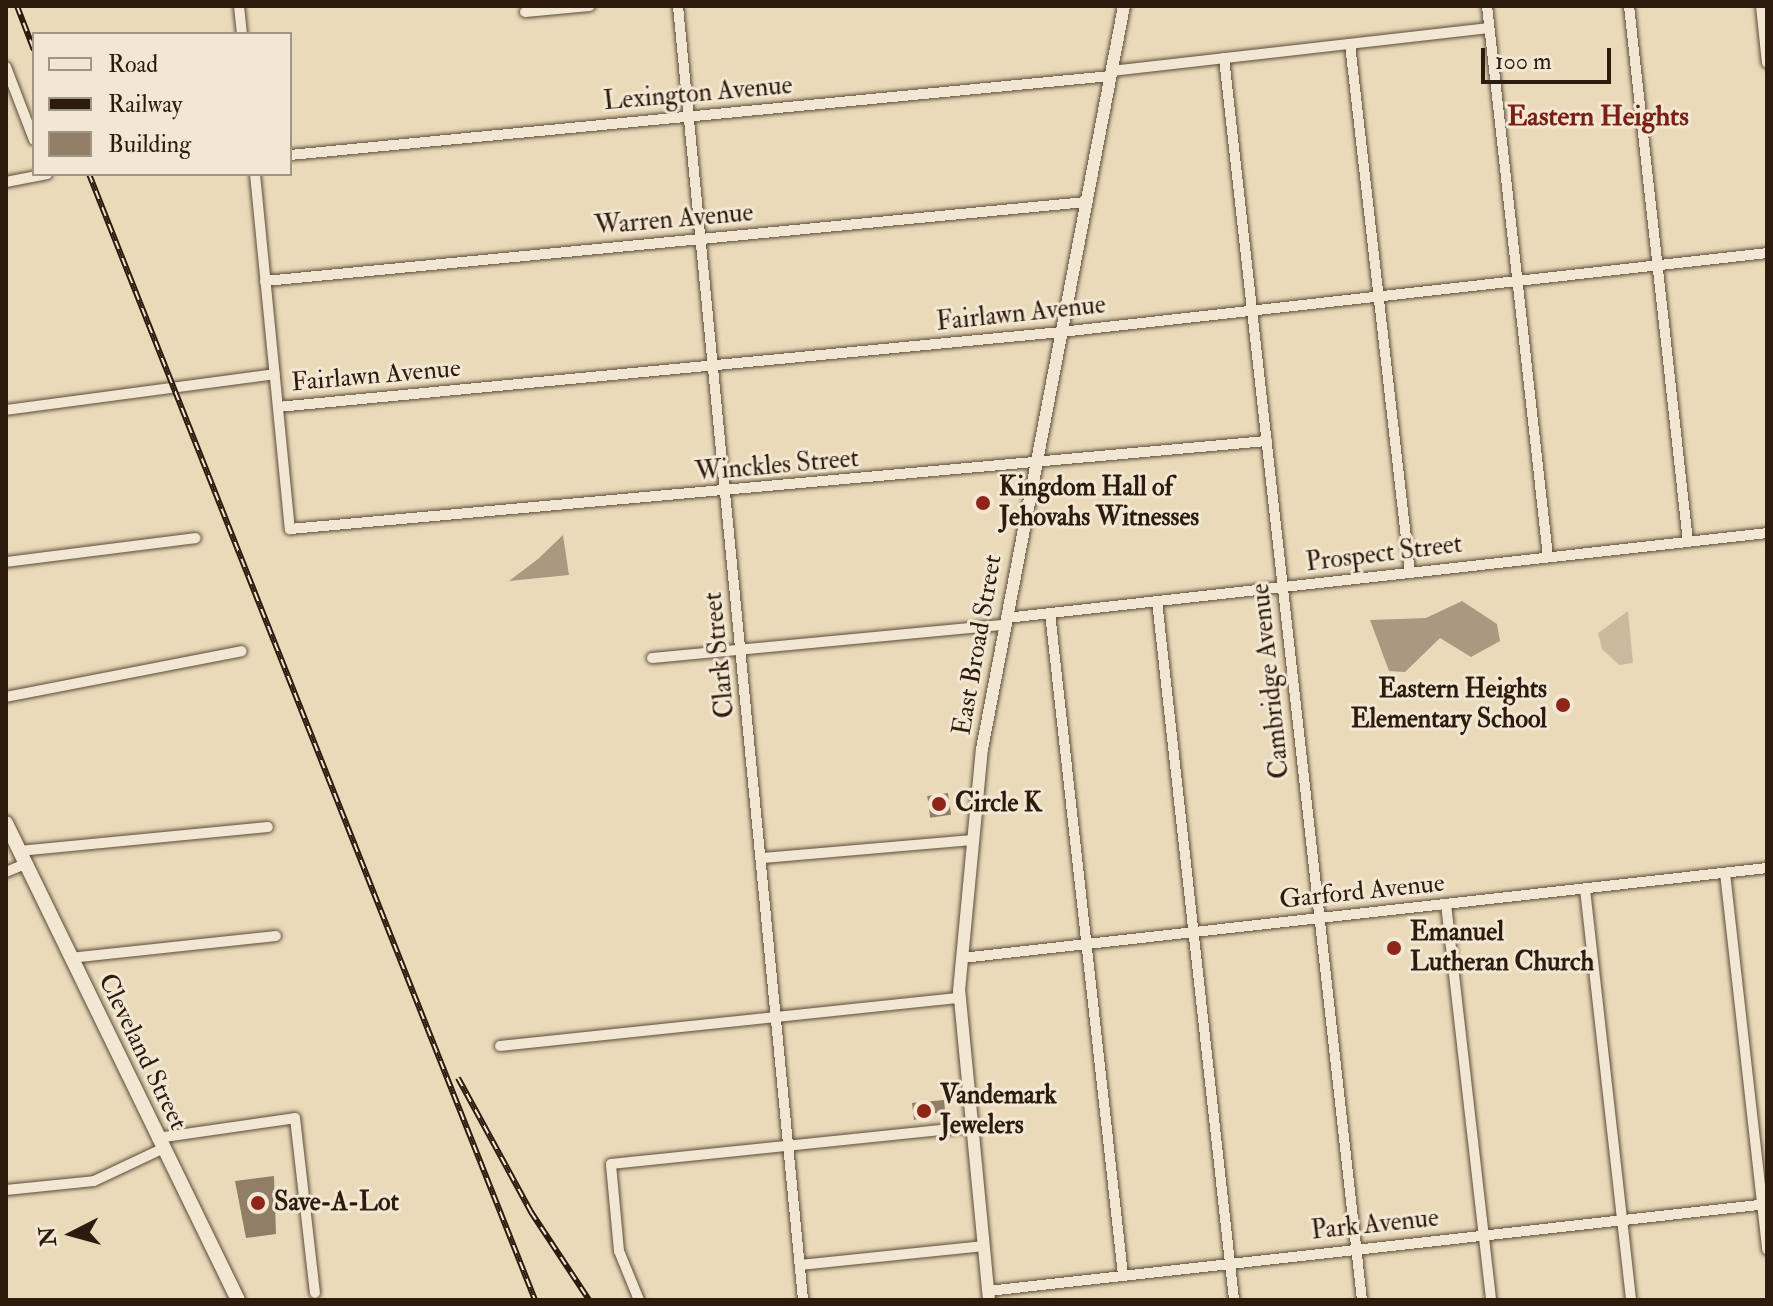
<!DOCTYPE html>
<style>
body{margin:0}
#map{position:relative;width:1773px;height:1306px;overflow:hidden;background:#ebdaba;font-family:"IM FELL Double Pica",serif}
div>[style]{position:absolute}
.green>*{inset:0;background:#cbba9d}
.water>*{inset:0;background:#aa9980}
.building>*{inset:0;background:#907e67;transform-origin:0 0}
.roads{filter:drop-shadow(0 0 2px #5c4b39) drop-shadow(0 0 2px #5c4b39)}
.minor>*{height:10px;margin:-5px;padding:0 5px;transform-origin:5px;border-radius:5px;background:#f2e7d2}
.tertiary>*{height:12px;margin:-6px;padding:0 6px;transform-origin:6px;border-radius:6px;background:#f2e7d2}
.secondary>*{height:14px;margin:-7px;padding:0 7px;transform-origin:7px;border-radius:7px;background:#f2e7d2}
.rail>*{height:6px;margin-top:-3px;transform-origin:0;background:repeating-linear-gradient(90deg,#f2e7d2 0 9px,#2d1b0e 0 18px);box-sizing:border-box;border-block:2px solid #2d1b0e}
.dots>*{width:22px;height:22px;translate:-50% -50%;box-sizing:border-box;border:4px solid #f2e7d2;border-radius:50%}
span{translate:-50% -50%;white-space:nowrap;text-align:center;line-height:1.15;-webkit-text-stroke:6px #f2e7d2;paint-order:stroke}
.street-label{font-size:26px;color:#2d1b0e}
.poi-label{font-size:26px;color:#2d1b0e;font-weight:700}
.left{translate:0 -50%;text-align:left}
.right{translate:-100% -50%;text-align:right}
.neighbourhood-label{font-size:28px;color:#7a1f14;font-weight:700}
.frame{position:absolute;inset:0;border:8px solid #2d1b0e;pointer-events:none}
.legend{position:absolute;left:32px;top:32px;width:260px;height:144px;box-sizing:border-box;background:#f2e7d2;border:2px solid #a39584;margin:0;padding:10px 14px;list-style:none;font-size:24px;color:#2d1b0e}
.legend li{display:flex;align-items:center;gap:16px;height:40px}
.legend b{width:40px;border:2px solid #a39584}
.north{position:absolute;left:32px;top:1194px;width:80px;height:80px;-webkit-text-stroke:6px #f2e7d2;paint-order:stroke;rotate:264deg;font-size:22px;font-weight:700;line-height:32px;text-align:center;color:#2d1b0e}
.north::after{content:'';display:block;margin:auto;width:28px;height:36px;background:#2d1b0e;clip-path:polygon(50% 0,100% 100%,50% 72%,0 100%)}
.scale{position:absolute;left:1481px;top:48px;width:130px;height:36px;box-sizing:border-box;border:4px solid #2d1b0e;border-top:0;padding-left:10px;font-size:24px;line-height:28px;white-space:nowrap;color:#2d1b0e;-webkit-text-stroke:6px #f2e7d2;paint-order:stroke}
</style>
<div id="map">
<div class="green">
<i style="clip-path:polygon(1628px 611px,1633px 663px,1619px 665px,1602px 649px,1598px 633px)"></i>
</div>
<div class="water">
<i style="clip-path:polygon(563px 535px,569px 575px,509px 581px,538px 559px)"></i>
<i style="clip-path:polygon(1462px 601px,1497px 624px,1500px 641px,1471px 657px,1440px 638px,1405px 672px,1389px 671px,1370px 620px,1426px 618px)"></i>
</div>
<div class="building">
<i style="left:948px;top:793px;width:22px;height:21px;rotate:82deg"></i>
<i style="clip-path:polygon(944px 1100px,945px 1110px,914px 1120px,912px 1103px)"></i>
<i style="clip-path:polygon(274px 1176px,276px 1234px,246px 1238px,235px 1181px)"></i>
</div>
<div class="roads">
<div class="minor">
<i style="left:239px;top:6px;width:28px;rotate:84deg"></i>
<i style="left:678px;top:6px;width:1300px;rotate:84.48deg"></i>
<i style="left:1487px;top:6px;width:554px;rotate:83.68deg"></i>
<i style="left:1629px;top:6px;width:539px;rotate:83.72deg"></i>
<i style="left:1761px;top:6px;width:57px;rotate:84deg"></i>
<i style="left:525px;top:12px;width:65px;rotate:-5.3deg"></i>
<i style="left:1350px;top:44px;width:532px;rotate:83.53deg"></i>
<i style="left:1224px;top:58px;width:1250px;rotate:83.66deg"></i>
<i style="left:6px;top:67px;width:78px;rotate:69deg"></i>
<i style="left:1112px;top:71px;width:379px;rotate:-6.5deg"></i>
<i style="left:290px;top:155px;width:825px;rotate:-5.5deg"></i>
<i style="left:255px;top:174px;width:357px;rotate:84.4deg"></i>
<i style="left:290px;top:529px;width:981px;rotate:-5.15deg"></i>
<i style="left:6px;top:182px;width:42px;rotate:-11deg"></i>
<i style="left:265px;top:281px;width:825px;rotate:-5.5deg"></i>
<i style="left:278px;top:407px;width:787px;rotate:-5.47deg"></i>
<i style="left:1061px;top:332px;width:710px;rotate:-6.38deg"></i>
<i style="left:6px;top:410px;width:271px;rotate:-7.6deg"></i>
<i style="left:6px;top:562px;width:191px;rotate:-7.2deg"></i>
<i style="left:1157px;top:601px;width:703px;rotate:83.71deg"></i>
<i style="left:1050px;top:613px;width:666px;rotate:83.71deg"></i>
<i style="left:1006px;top:618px;width:766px;rotate:-6.37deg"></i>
<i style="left:652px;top:658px;width:354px;rotate:-5.4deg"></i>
<i style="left:6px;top:697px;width:240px;rotate:-11deg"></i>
<i style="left:19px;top:851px;width:250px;rotate:-5.5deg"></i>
<i style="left:762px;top:858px;width:212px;rotate:-4.9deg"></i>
<i style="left:6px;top:872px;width:21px;rotate:-23deg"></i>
<i style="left:1725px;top:873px;width:379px;rotate:83.6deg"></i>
<i style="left:1585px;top:889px;width:414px;rotate:83.6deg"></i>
<i style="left:1446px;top:904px;width:399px;rotate:83.5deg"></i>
<i style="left:70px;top:958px;width:207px;rotate:-6.1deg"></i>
<i style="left:962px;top:958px;width:810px;rotate:-6.38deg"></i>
<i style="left:500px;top:1046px;width:462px;rotate:-6deg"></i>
<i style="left:157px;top:1138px;width:139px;rotate:-8.2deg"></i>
<i style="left:295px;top:1118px;width:176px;rotate:83.5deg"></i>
<i style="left:6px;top:1190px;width:88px;rotate:-5.8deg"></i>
<i style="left:94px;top:1181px;width:75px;rotate:-25.2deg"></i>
<i style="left:800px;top:1265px;width:185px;rotate:-5.9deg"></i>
<i style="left:988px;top:1291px;width:784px;rotate:-6.37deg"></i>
<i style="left:639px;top:1300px;width:53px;rotate:-112.2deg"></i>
<i style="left:619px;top:1251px;width:87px;rotate:-95.3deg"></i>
<i style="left:611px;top:1164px;width:363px;rotate:-5.9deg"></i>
</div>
<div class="tertiary">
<i style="left:989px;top:1300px;width:310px;rotate:-95.5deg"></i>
<i style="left:959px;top:991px;width:243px;rotate:-84.6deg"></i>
<i style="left:982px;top:749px;width:756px;rotate:-79.18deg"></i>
</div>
<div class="secondary">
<i style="left:6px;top:823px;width:530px;rotate:64.06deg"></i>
</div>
</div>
<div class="rail">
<i style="left:17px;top:6px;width:47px;rotate:68.9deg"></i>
<i style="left:89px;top:174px;width:1211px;rotate:68.39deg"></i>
<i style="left:458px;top:1078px;width:153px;rotate:61.4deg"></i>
<i style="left:531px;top:1212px;width:105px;rotate:56.6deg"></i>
</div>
<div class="dots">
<i style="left:983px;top:503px;background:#8f2418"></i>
<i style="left:1563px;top:705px;background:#8f2418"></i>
<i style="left:939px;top:804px;background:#8f2418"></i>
<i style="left:1394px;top:948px;background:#8f2418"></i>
<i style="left:924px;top:1111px;background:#8f2418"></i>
<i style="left:258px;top:1203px;background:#8f2418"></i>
</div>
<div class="street-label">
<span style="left:698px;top:94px;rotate:-5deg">Lexington Avenue</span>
<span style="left:674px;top:220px;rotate:-5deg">Warren Avenue</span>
<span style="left:1021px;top:314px;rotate:-6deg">Fairlawn Avenue</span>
<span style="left:376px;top:376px;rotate:-5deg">Fairlawn Avenue</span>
<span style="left:777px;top:466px;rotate:-5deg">Winckles Street</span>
<span style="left:1384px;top:554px;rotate:-7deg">Prospect Street</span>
<span style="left:978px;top:645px;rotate:-80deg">East Broad Street</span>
<span style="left:720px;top:655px;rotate:-96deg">Clark Street</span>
<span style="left:1271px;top:681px;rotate:-96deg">Cambridge Avenue</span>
<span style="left:1362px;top:892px;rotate:-6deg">Garford Avenue</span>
<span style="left:142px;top:1052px;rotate:64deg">Cleveland Street</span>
<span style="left:1375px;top:1225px;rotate:-6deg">Park Avenue</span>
</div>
<div class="poi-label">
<span class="left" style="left:999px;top:503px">Kingdom Hall of<br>Jehovahs Witnesses</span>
<span class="right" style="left:1547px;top:705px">Eastern Heights<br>Elementary School</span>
<span class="left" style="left:955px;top:804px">Circle K</span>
<span class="left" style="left:1410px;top:948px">Emanuel<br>Lutheran Church</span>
<span class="left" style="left:940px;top:1111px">Vandemark<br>Jewelers</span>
<span class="left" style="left:274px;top:1203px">Save-A-Lot</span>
</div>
<div class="neighbourhood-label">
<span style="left:1598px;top:117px">Eastern Heights</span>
</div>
<div class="frame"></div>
<ul class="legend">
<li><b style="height:10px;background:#f2e7d2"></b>Road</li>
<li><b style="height:10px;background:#2d1b0e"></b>Railway</li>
<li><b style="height:22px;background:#907e67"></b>Building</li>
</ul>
<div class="north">N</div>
<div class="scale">100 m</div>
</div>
